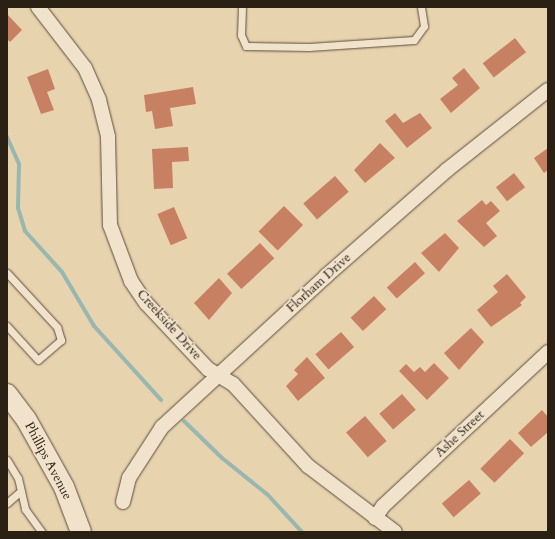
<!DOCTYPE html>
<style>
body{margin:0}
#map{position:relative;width:555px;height:539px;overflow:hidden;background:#e8d3af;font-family:Cardo,serif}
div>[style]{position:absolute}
.stream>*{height:4px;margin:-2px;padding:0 2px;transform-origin:2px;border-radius:2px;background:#97b7af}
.building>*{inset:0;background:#c88063;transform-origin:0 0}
.roads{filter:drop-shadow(0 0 1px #5a4d3b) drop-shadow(0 0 1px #5a4d3b)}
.lane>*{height:7px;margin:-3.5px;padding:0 3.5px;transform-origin:3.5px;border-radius:3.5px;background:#f0e2cb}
.street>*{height:14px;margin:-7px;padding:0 7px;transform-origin:7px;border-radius:7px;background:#f0e2cb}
.secondary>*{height:20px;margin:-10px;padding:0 10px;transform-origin:10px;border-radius:10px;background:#f0e2cb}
span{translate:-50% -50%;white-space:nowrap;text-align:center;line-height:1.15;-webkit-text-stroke:3.5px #f0e2cb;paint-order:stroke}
.street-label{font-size:13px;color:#2a2014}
.frame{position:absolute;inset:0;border:8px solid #2a2014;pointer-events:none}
</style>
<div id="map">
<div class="stream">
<i style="left:7px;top:137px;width:30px;rotate:66deg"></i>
<i style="left:19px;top:164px;width:44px;rotate:91.3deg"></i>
<i style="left:18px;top:208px;width:24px;rotate:73deg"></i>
<i style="left:25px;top:231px;width:55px;rotate:47.9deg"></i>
<i style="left:62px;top:272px;width:63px;rotate:59.3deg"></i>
<i style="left:94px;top:326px;width:100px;rotate:47.8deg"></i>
<i style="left:184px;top:421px;width:53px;rotate:44.2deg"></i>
<i style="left:222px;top:458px;width:59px;rotate:38.8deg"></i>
<i style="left:268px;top:495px;width:50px;rotate:47.4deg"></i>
</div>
<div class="building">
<i style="clip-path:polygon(7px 14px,22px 30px,10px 42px,7px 39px)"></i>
<i style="left:515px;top:38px;width:18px;height:41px;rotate:52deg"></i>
<i style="clip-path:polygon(464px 68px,480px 88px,451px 113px,440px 99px,458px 85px,452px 78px)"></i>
<i style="clip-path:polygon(48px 69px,55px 89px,47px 92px,54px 110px,41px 114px,27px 77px)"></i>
<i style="clip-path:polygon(193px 87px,196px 104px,170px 108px,173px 126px,155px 129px,152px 111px,146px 112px,144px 95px)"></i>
<i style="clip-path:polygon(395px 113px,403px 123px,420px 113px,432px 128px,407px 148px,385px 121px)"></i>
<i style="clip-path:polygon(380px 143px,395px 158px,365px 183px,354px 170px)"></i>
<i style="clip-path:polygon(188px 147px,189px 161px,172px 162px,173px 188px,154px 189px,152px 149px)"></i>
<i style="clip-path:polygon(548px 148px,548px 170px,544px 173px,534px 158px)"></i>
<i style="left:514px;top:173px;width:18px;height:23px;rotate:52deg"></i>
<i style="left:335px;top:176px;width:21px;height:42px;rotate:49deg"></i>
<i style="clip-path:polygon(482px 200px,486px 205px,491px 201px,500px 211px,486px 223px,497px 236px,484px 247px,457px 221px)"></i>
<i style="left:284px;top:206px;width:27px;height:36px;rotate:45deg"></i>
<i style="left:174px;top:207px;width:34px;height:18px;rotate:67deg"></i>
<i style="clip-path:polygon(445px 233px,459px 248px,439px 272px,421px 253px)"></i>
<i style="left:260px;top:243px;width:21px;height:45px;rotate:47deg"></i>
<i style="left:415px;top:262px;width:15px;height:38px;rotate:48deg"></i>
<i style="clip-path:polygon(507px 274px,526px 297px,520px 303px,522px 305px,491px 327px,477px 310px,498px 292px,493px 286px)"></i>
<i style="clip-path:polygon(219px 278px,232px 293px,209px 320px,194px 303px)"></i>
<i style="left:374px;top:296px;width:18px;height:32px;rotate:47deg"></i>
<i style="clip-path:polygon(471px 328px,484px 342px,459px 370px,444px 353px)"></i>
<i style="left:341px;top:332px;width:20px;height:34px;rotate:49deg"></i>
<i style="clip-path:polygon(307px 357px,325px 378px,298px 401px,286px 386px,298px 374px,294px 370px)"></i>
<i style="clip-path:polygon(434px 363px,449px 378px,427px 400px,399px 371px,406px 364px,414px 372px,420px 367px,425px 372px)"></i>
<i style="left:402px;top:394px;width:21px;height:30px;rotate:49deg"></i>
<i style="clip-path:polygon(542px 410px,548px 417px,548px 432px,531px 447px,518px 433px)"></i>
<i style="left:365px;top:416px;width:33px;height:25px;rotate:49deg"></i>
<i style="left:510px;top:439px;width:20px;height:42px;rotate:45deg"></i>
<i style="left:469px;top:480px;width:18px;height:36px;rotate:49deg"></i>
</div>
<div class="roads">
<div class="lane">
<i style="left:242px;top:7px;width:28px;rotate:92deg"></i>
<i style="left:241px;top:35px;width:12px;rotate:66deg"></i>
<i style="left:246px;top:46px;width:63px;rotate:0.9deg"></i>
<i style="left:309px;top:47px;width:105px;rotate:-3.8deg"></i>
<i style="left:414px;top:40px;width:17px;rotate:-54deg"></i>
<i style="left:424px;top:26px;width:19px;rotate:-99deg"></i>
<i style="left:7px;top:273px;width:74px;rotate:47.2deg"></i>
<i style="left:57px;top:327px;width:14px;rotate:73deg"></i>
<i style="left:61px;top:340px;width:30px;rotate:139deg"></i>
<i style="left:38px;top:360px;width:46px;rotate:-132.4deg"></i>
<i style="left:7px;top:460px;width:21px;rotate:59deg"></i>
<i style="left:18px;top:478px;width:32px;rotate:77deg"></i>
<i style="left:25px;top:509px;width:29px;rotate:54deg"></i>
<i style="left:7px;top:503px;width:18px;rotate:-41deg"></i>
</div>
<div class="street">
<i style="left:38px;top:7px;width:77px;rotate:52.4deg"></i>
<i style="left:85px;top:68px;width:35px;rotate:66deg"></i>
<i style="left:99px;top:100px;width:38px;rotate:76deg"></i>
<i style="left:108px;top:137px;width:88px;rotate:88.7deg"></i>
<i style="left:110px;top:225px;width:60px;rotate:69.4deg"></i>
<i style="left:131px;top:281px;width:27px;rotate:56deg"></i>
<i style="left:146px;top:303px;width:91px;rotate:46.8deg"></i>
<i style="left:208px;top:369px;width:29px;rotate:31deg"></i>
<i style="left:233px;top:384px;width:111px;rotate:47.6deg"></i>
<i style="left:308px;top:466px;width:109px;rotate:37.2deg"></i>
<i style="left:123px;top:502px;width:25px;rotate:-76deg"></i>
<i style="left:129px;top:478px;width:61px;rotate:-57.1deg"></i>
<i style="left:162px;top:427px;width:223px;rotate:-42.6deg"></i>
<i style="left:326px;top:276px;width:161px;rotate:-41.2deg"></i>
<i style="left:447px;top:170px;width:129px;rotate:-38.4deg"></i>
<i style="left:375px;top:518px;width:14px;rotate:-56deg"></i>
<i style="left:383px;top:506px;width:226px;rotate:-43deg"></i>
</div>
<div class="secondary">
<i style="left:7px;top:394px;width:31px;rotate:53deg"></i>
<i style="left:26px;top:419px;width:78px;rotate:60.8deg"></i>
<i style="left:64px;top:487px;width:48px;rotate:69.3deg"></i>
</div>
</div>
<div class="street-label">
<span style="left:319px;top:283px;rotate:-42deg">Florham Drive</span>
<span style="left:169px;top:325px;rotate:48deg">Creekside Drive</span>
<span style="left:460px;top:434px;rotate:-43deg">Ashe Street</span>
<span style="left:48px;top:461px;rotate:62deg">Phillips Avenue</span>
</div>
<div class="frame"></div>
</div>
